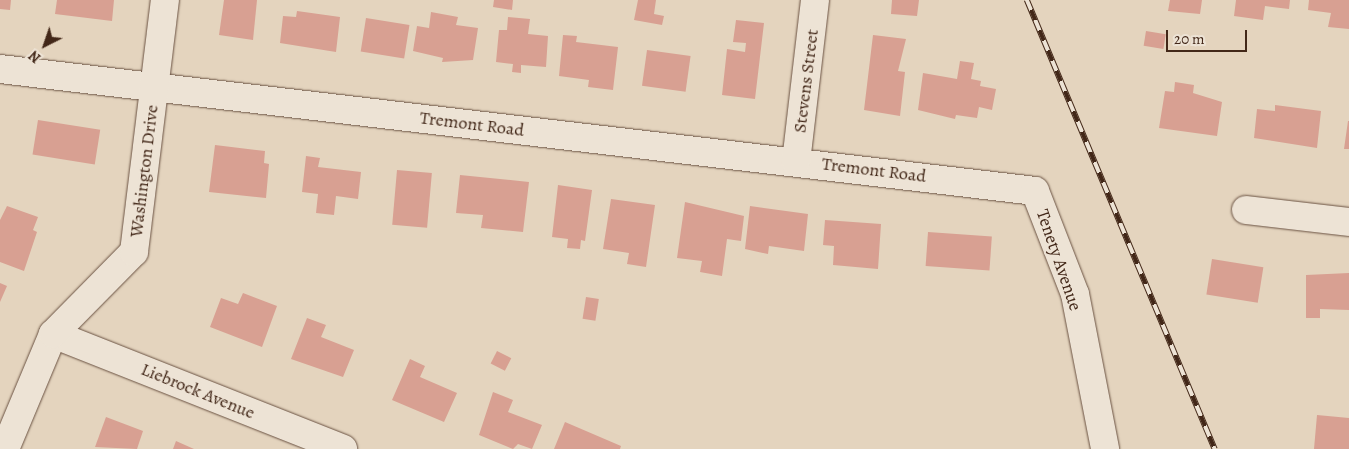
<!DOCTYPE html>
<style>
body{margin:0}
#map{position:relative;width:1349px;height:449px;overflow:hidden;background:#e4d4be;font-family:Alegreya,serif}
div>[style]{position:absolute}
.building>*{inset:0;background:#d8a092;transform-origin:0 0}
.roads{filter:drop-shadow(0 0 1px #6a5242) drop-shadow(0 0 1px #6a5242)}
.minor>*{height:28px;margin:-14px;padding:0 14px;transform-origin:14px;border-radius:14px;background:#ede3d5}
.rail>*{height:5.5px;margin-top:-2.75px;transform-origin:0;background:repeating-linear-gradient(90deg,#ede3d5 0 11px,#422718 0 22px);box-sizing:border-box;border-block:1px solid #422718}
span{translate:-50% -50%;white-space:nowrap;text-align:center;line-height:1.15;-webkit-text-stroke:4px #ede3d5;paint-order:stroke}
.street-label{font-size:18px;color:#422718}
.north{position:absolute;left:20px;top:20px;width:50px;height:50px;-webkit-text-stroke:4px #ede3d5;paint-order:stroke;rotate:221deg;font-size:14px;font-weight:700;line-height:20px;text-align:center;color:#422718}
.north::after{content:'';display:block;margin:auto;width:18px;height:22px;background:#422718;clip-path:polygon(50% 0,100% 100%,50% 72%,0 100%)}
.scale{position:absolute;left:1166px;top:30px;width:81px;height:22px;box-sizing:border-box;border:2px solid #422718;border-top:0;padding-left:6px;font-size:15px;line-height:18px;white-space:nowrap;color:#422718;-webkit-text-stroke:4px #ede3d5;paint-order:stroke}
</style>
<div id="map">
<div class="building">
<i style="clip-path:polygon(0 0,11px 0,10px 10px,0 9px)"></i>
<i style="clip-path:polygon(57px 0,114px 0,112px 21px,55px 14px)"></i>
<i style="clip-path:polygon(224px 0,257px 0,253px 40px,219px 35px)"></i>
<i style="clip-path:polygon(494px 0,513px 0,512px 10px,493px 7px)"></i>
<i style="clip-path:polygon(638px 0,656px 0,654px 14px,664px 16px,662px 25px,634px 20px)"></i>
<i style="clip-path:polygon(892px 0,919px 0,917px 16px,891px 14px)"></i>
<i style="clip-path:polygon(1170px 0,1202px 0,1200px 14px,1168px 11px)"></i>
<i style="clip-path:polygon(1236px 0,1290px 0,1289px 9px,1265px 6px,1263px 20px,1234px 16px)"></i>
<i style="clip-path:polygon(1309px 0,1349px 0,1349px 29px,1328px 27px,1331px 13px,1308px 10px)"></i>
<i style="clip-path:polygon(297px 11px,340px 17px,336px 52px,280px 43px,283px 16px,296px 17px)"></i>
<i style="clip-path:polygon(431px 12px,458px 17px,456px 25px,478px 28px,473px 60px,442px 62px,443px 58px,413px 51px,417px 26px,429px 28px)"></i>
<i style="clip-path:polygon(508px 17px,530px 19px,528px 34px,548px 36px,546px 67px,521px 65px,521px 73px,512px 72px,513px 64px,496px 62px,499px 30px,507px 30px)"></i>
<i style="left:366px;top:18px;width:44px;height:34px;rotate:9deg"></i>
<i style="clip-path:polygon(736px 20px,764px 23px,755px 99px,722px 95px,727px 49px,745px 52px,746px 43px,733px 42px)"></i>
<i style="left:1146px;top:31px;width:20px;height:15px;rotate:9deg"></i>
<i style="clip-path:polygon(563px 35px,577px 36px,576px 42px,618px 47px,613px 90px,588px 87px,589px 80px,559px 76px)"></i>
<i style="clip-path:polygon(873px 35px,906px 39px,898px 71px,905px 72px,900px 116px,864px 110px)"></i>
<i style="left:647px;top:50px;width:44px;height:36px;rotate:8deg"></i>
<i style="clip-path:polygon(960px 61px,974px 63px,971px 79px,981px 81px,980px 86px,996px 89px,992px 110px,979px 107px,977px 118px,956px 115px,955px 119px,918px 110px,923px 73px,957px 79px)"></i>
<i style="clip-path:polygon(1175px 82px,1194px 85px,1193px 93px,1222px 102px,1217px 136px,1159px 128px,1165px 91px,1174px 92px)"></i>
<i style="clip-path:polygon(1275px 105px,1321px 111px,1317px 148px,1254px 138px,1257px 109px,1275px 111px)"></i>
<i style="left:38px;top:120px;width:63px;height:35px;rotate:9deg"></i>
<i style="clip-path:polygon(1348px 121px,1349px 121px,1349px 149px,1344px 149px)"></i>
<i style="clip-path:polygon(215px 145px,265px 151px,264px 163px,269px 164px,266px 198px,209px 192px)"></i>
<i style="clip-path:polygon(306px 156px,320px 158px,318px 167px,361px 172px,358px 199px,336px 196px,334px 215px,316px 213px,318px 194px,302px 192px)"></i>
<i style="left:397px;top:170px;width:35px;height:55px;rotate:5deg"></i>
<i style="clip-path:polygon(460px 175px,529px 182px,523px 232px,481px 228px,483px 215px,456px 213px)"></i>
<i style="clip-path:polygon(558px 185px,592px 190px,585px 241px,581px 240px,580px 249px,567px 248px,568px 239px,552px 237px)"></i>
<i style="clip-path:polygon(611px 199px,655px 205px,646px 267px,627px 264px,629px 253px,603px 249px)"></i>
<i style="clip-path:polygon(685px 202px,744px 216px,741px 241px,727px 239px,722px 276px,700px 272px,702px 261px,677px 258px)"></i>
<i style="clip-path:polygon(7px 206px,38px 217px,33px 230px,37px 232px,24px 271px,0 262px,0 220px)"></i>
<i style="clip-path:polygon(750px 206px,808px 214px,804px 251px,769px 246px,768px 254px,745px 249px)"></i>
<i style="clip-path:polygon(825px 220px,881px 224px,878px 269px,833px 265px,834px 246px,823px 245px)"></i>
<i style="left:928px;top:232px;width:64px;height:34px;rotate:4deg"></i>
<i style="left:1212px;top:259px;width:52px;height:36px;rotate:9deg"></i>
<i style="clip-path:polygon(1349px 273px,1349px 310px,1320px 309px,1320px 318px,1306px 318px,1306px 275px)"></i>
<i style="clip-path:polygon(0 283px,7px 286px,0 302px)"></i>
<i style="clip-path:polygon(243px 293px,277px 306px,262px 347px,210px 327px,221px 298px,238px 304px)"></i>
<i style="left:586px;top:297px;width:13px;height:22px;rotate:9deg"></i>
<i style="clip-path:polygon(307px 318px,326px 325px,321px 337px,354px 350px,343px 377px,291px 359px)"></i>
<i style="left:497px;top:351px;width:16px;height:14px;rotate:27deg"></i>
<i style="clip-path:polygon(410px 359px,425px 366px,420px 377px,457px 393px,444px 422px,392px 400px)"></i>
<i style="clip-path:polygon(493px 392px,513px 400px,508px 412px,542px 425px,532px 449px,518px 444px,513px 449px,479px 435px)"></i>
<i style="clip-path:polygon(1317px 415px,1349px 418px,1349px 449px,1314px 449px)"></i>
<i style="clip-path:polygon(106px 417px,143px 431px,137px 449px,95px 447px)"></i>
<i style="clip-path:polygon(565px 422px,621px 446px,620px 449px,554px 449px)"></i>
<i style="clip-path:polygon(176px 441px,194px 449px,173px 449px)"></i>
</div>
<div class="roads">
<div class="minor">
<i style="left:0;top:69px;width:1042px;rotate:6.72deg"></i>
<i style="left:1035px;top:191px;width:110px;rotate:68.8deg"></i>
<i style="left:1075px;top:294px;width:158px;rotate:79deg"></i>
<i style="left:796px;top:162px;width:163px;rotate:-83.3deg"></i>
<i style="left:1246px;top:210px;width:104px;rotate:6.6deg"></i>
<i style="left:53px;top:334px;width:312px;rotate:21.6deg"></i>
<i style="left:5px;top:449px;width:125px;rotate:-67.3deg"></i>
<i style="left:53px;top:334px;width:115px;rotate:-45.4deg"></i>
<i style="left:134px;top:252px;width:254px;rotate:-83deg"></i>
</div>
</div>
<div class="rail">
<i style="left:1027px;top:0;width:487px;rotate:67.3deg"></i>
</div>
<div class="street-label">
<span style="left:806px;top:81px;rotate:-83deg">Stevens Street</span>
<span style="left:472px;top:124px;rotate:7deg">Tremont Road</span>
<span style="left:874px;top:170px;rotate:7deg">Tremont Road</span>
<span style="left:144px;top:171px;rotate:-83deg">Washington Drive</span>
<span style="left:1059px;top:260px;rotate:71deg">Tenety Avenue</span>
<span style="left:198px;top:391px;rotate:22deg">Liebrock Avenue</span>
</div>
<div class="north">N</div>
<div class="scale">20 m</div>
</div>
